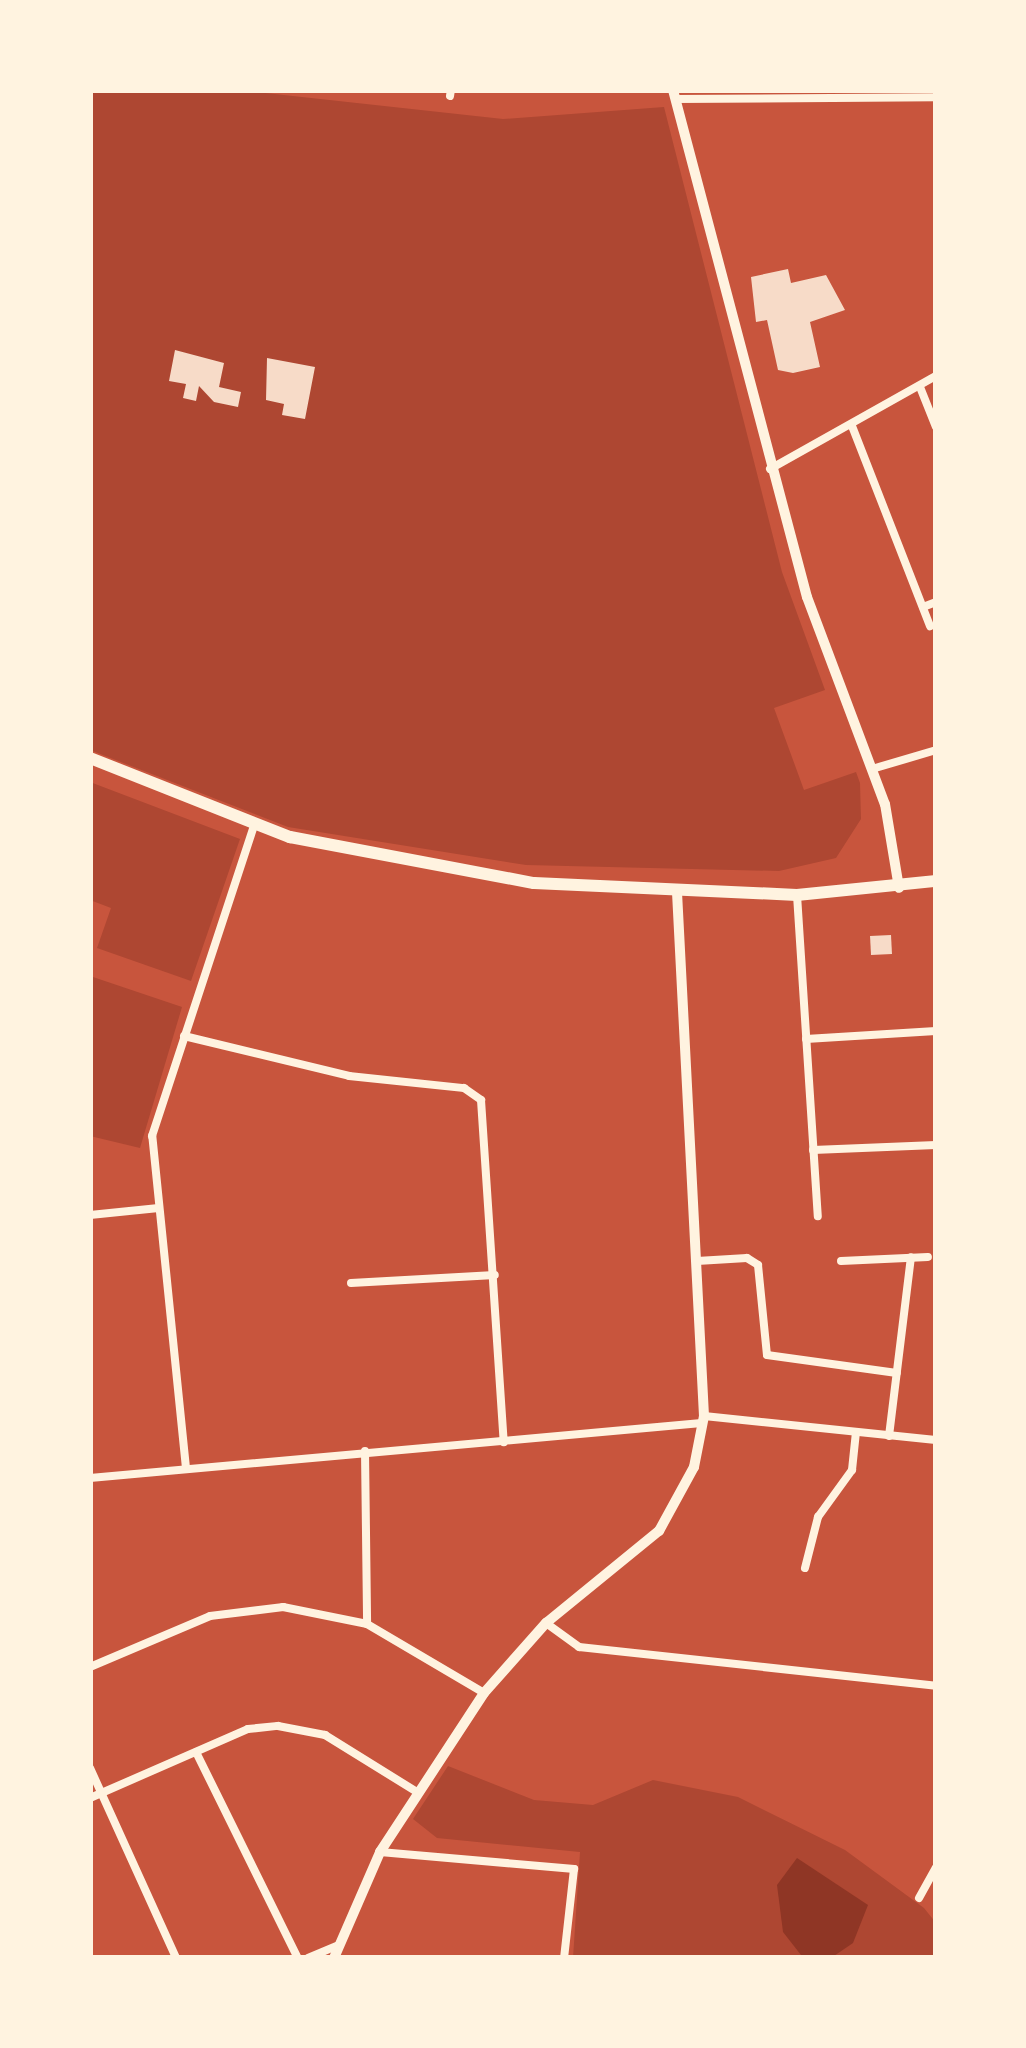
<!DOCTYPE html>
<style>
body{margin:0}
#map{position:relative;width:1026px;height:2048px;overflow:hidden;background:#c8553d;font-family:"Nunito Sans",sans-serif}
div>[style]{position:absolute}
.green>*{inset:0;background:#ae4732}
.water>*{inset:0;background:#8f3625}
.building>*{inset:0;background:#f7dbc8;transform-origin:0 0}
.minor>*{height:8px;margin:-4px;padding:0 4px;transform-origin:4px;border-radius:4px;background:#fff3e0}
.secondary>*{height:10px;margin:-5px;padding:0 5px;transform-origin:5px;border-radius:5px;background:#fff3e0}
.primary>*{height:12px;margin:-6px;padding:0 6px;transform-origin:6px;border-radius:6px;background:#fff3e0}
span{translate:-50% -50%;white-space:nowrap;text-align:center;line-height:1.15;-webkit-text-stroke:10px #fff3e0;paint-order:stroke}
.frame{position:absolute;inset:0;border:93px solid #fff3e0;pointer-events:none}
</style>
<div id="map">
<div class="green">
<i style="clip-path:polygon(90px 90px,239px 90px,503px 119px,664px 107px,782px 572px,825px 690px,774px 708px,804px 790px,856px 772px,860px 783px,861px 819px,836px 858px,779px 871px,526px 865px,288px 827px,90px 750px)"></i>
<i style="clip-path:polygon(90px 782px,240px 839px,191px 981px,97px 948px,111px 908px,90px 900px)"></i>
<i style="clip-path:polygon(90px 976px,182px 1007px,140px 1148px,90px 1136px)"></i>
<i style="clip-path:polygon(448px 1766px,534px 1800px,593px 1805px,653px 1780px,738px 1797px,845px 1850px,924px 1908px,936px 1923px,936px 1958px,573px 1958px,580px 1852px,437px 1838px,413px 1819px)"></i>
</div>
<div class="water">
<i style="clip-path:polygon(797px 1858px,868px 1905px,853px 1943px,831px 1958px,801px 1955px,783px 1932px,777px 1885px)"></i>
</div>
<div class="building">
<i style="clip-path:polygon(788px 269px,791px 283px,826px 275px,845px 310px,810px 322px,820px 367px,793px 373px,778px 370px,767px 320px,756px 322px,751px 277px)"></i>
<i style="clip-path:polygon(175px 350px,224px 363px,219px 387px,241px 392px,238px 407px,214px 402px,199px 386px,196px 401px,183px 398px,186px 384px,169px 381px)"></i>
<i style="clip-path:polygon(267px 358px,315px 367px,305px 419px,282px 415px,284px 404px,266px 400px)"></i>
<i style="left:891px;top:935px;width:19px;height:21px;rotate:87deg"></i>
</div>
<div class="minor">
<i style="left:450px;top:96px;width:6px;rotate:-81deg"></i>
<i style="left:675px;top:99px;width:261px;rotate:-0.4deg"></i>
<i style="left:920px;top:387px;width:43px;rotate:68.2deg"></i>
<i style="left:852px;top:426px;width:215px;rotate:68.7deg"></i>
<i style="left:770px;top:469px;width:190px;rotate:-29.3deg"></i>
<i style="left:923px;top:607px;width:14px;rotate:-21deg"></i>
<i style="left:872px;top:769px;width:67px;rotate:-16.5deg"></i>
<i style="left:797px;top:895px;width:322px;rotate:86.3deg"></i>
<i style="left:184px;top:1036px;width:170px;rotate:13.6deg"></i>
<i style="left:349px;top:1076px;width:116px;rotate:6deg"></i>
<i style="left:464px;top:1088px;width:21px;rotate:35deg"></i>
<i style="left:481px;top:1100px;width:343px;rotate:86.2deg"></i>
<i style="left:806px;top:1039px;width:130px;rotate:-3.5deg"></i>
<i style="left:813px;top:1150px;width:123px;rotate:-2.3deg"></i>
<i style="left:90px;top:1215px;width:69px;rotate:-5.8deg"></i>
<i style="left:697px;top:1261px;width:50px;rotate:-3.4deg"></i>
<i style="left:747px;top:1258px;width:13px;rotate:32deg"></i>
<i style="left:758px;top:1265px;width:90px;rotate:84.3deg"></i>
<i style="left:767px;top:1355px;width:131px;rotate:7.9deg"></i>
<i style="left:841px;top:1261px;width:87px;rotate:-2.6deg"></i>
<i style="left:351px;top:1283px;width:144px;rotate:-3.2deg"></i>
<i style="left:704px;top:1416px;width:233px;rotate:5.9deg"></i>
<i style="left:889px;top:1436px;width:180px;rotate:-83deg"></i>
<i style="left:365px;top:1451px;width:173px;rotate:89.3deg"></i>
<i style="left:186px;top:1468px;width:334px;rotate:-95.8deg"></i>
<i style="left:152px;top:1136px;width:327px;rotate:-71.8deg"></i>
<i style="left:90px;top:1478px;width:614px;rotate:-5.14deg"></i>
<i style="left:805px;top:1568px;width:53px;rotate:-75.7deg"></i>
<i style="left:818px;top:1517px;width:58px;rotate:-54.1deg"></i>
<i style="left:852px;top:1470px;width:37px;rotate:-84deg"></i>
<i style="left:546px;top:1623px;width:41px;rotate:36deg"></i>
<i style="left:579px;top:1647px;width:359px;rotate:6.2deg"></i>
<i style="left:90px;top:1667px;width:130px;rotate:-23deg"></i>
<i style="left:210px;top:1616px;width:74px;rotate:-7deg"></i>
<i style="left:283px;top:1607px;width:86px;rotate:11.4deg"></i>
<i style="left:367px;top:1624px;width:136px;rotate:30.5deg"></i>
<i style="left:196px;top:1752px;width:230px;rotate:63.7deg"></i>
<i style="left:90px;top:1768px;width:209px;rotate:65.6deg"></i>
<i style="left:90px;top:1798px;width:172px;rotate:-23.6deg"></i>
<i style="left:248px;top:1729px;width:30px;rotate:-6deg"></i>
<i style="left:278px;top:1726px;width:48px;rotate:10.8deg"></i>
<i style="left:325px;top:1735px;width:108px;rotate:31.8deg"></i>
<i style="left:380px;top:1852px;width:195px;rotate:5deg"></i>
<i style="left:574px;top:1869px;width:90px;rotate:96.4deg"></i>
<i style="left:919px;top:1898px;width:35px;rotate:-61deg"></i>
<i style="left:308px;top:1958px;width:33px;rotate:-23deg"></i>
</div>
<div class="secondary">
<i style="left:673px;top:90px;width:524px;rotate:75.2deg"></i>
<i style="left:807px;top:597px;width:221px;rotate:69.4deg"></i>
<i style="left:885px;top:804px;width:85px;rotate:80.5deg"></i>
<i style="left:334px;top:1958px;width:116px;rotate:-66.5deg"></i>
<i style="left:380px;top:1852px;width:190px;rotate:-56.8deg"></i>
<i style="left:484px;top:1693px;width:94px;rotate:-48.5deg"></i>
<i style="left:546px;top:1623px;width:146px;rotate:-39.2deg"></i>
<i style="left:659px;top:1531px;width:73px;rotate:-61.3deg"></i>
<i style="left:694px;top:1467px;width:52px;rotate:-78.9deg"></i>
<i style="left:704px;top:1416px;width:525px;rotate:-92.95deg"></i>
</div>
<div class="primary">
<i style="left:90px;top:758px;width:215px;rotate:21.6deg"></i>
<i style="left:290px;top:837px;width:248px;rotate:10.7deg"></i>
<i style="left:534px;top:883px;width:263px;rotate:2.6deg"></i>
<i style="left:797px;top:895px;width:140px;rotate:-5.8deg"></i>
</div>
<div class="frame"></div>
</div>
